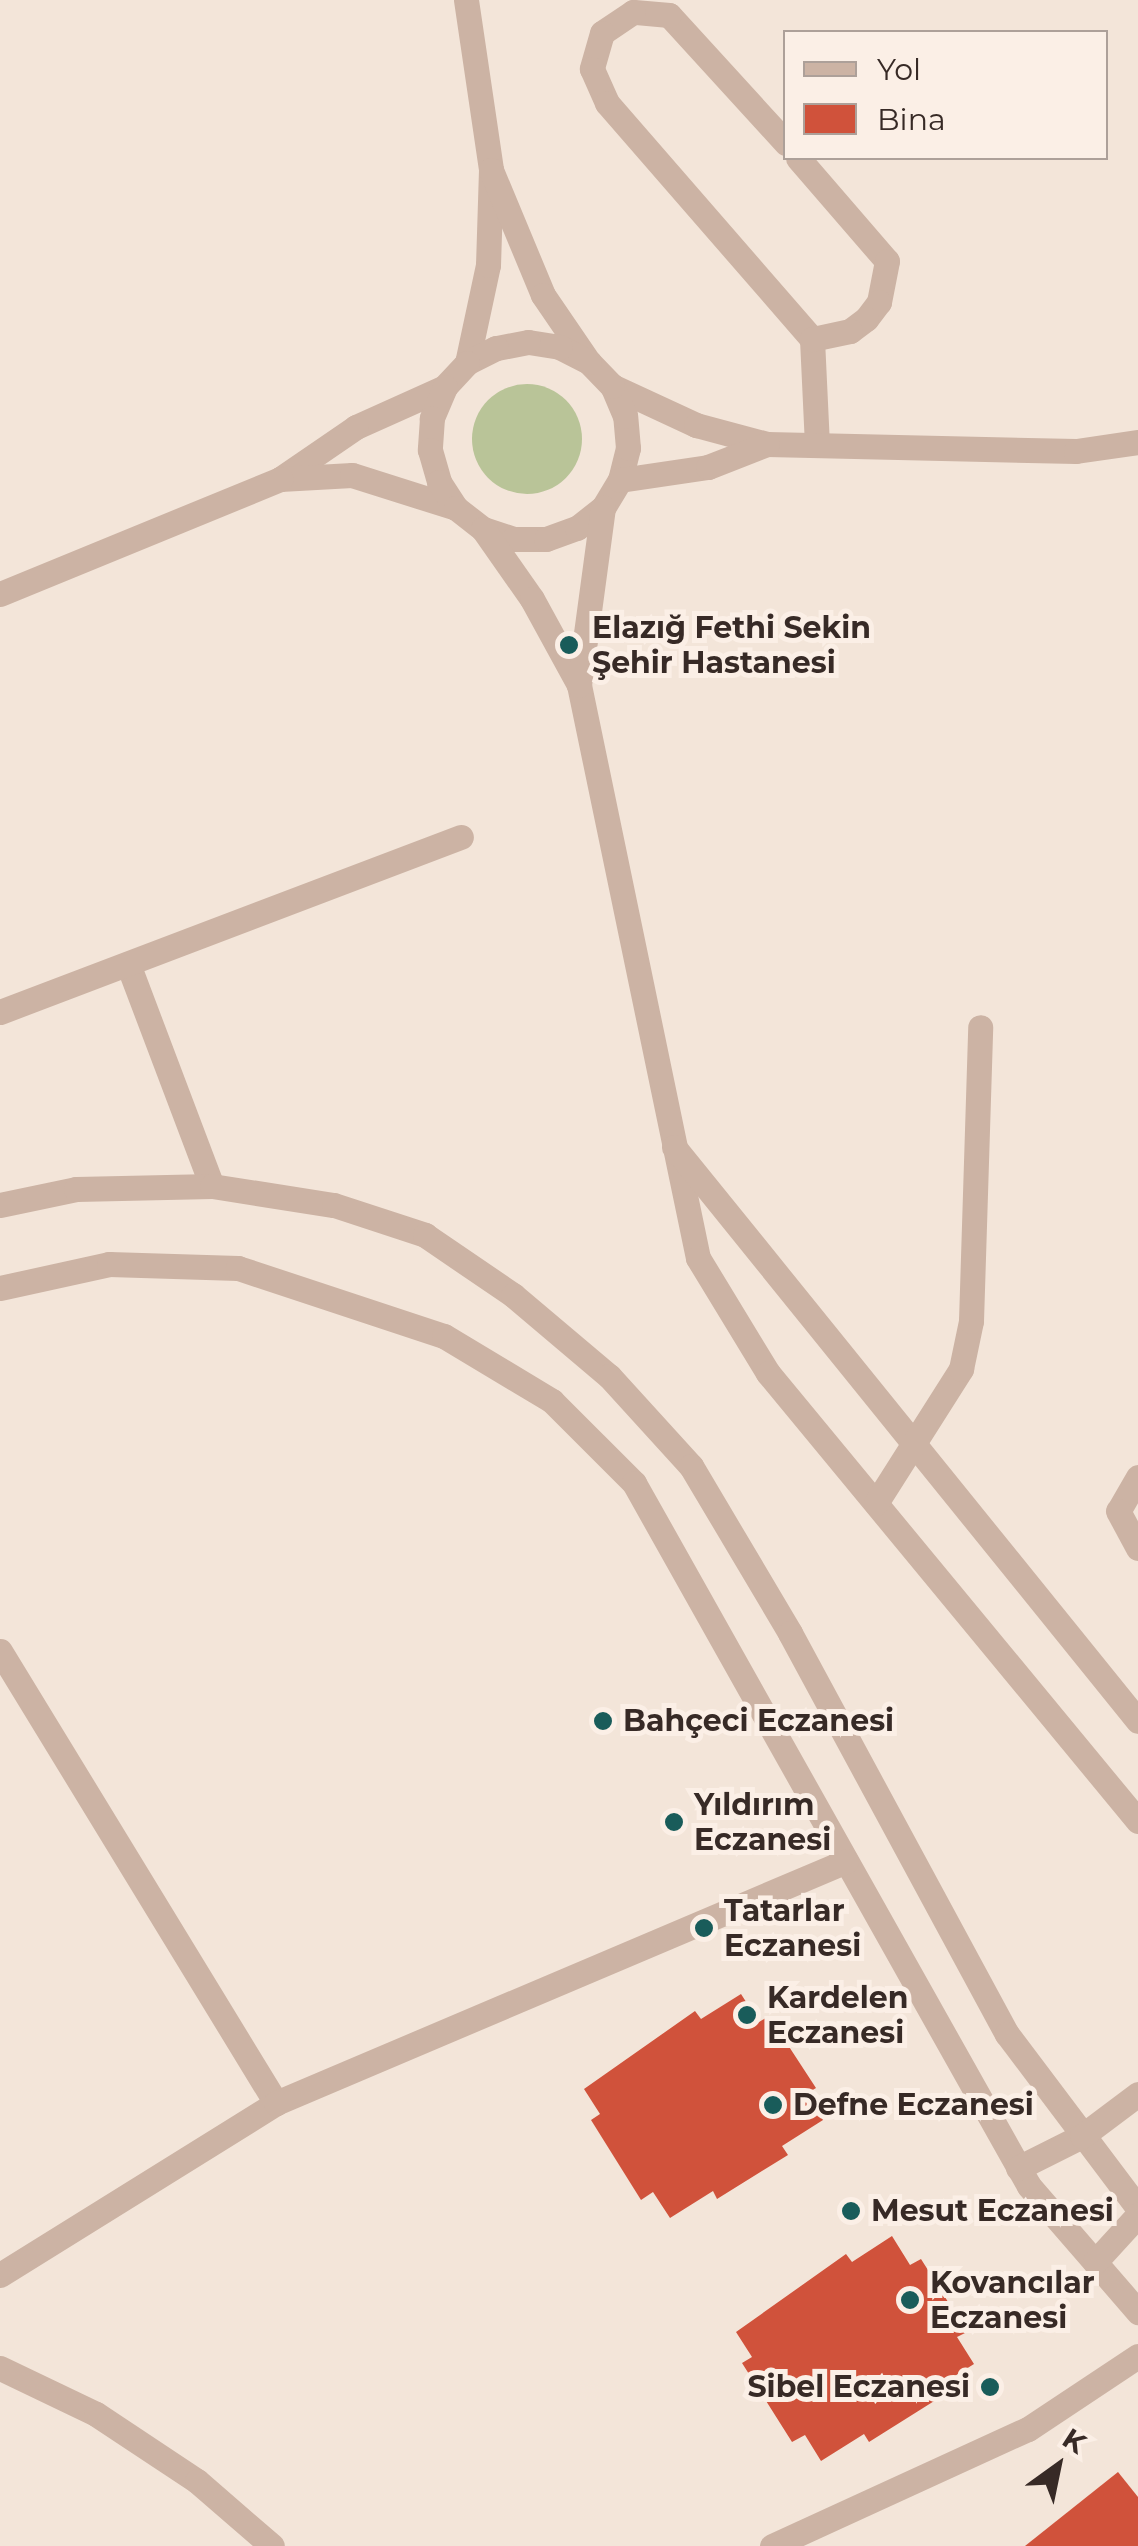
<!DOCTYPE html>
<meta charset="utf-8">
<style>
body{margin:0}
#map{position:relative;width:1138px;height:2546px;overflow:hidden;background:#f3e5d9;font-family:Montserrat,sans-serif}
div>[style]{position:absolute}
.green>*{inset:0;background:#b9c498}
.round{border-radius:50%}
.building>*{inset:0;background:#d0523b}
.minor>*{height:25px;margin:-12.5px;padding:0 12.5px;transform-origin:12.5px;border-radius:12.5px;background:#ccb3a4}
.dots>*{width:28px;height:28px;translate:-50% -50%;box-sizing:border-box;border:5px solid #fbefe6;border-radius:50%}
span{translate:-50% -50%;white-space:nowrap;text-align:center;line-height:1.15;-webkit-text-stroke:10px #fbefe6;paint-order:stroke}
.poi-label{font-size:30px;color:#372a26;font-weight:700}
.left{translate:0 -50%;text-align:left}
.right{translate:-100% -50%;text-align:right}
.legend{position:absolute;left:783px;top:30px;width:325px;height:130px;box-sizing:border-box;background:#fbefe6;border:2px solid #ada099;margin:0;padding:12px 18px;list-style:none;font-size:30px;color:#372a26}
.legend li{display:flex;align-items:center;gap:20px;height:50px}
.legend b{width:50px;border:2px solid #ada099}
.north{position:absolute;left:1008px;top:2416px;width:100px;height:100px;-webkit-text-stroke:8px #fbefe6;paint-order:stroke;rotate:33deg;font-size:28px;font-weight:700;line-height:40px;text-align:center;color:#372a26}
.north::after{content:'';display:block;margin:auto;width:35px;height:45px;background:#372a26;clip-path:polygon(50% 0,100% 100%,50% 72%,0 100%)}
</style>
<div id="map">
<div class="green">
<i class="round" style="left:472px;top:384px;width:110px;height:110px"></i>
</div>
<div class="building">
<i style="clip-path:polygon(741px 1994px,759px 2022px,769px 2016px,816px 2088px,806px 2094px,823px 2120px,782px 2146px,788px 2155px,717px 2199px,713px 2191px,670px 2218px,653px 2192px,641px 2200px,591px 2120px,600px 2114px,584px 2089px,695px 2011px,701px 2019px)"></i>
<i style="clip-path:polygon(892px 2236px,910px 2265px,921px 2259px,967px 2332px,957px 2337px,974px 2364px,934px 2389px,939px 2398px,869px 2442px,864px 2434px,821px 2461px,805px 2435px,792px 2442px,742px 2363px,752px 2357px,736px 2332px,846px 2254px,852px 2262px)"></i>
<i style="clip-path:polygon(1118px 2472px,1138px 2497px,1138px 2546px,1025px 2546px)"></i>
</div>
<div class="minor">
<i style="left:466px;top:0;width:172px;rotate:81.6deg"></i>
<i style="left:786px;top:143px;width:173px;rotate:-132.4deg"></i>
<i style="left:669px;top:15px;width:36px;rotate:-175deg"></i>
<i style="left:633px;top:12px;width:37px;rotate:146deg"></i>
<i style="left:602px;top:33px;width:37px;rotate:106deg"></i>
<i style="left:592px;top:69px;width:37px;rotate:66deg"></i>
<i style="left:607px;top:103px;width:313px;rotate:49deg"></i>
<i style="left:812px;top:339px;width:106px;rotate:87.3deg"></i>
<i style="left:798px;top:158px;width:136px;rotate:49.2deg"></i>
<i style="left:887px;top:261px;width:42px;rotate:101deg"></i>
<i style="left:879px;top:302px;width:21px;rotate:127deg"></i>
<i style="left:866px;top:319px;width:20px;rotate:143deg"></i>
<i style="left:850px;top:331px;width:39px;rotate:168deg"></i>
<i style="left:467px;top:363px;width:100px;rotate:-77.9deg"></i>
<i style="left:488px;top:265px;width:95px;rotate:-88.2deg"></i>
<i style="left:491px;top:170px;width:135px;rotate:67.4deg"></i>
<i style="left:543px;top:295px;width:76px;rotate:55.7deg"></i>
<i style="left:612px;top:386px;width:93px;rotate:24.9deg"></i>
<i style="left:696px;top:425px;width:73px;rotate:15deg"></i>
<i style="left:767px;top:444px;width:309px;rotate:1.3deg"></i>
<i style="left:1076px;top:451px;width:63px;rotate:-8.3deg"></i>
<i style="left:445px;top:387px;width:98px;rotate:155.8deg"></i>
<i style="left:356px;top:427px;width:92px;rotate:145.6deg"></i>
<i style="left:280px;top:479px;width:72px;rotate:-3.2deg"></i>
<i style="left:352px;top:475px;width:109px;rotate:17.6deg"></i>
<i style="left:620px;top:480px;width:33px;rotate:-76deg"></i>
<i style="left:628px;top:448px;width:32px;rotate:-95deg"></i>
<i style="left:625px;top:416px;width:33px;rotate:-113deg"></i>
<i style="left:612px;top:386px;width:33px;rotate:-134deg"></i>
<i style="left:589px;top:362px;width:33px;rotate:-153deg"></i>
<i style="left:560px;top:347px;width:32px;rotate:-171deg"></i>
<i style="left:528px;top:342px;width:33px;rotate:169deg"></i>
<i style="left:496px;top:348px;width:33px;rotate:153deg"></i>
<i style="left:467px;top:363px;width:33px;rotate:133deg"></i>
<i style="left:445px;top:387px;width:34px;rotate:113deg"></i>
<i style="left:432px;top:418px;width:32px;rotate:94deg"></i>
<i style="left:430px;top:450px;width:33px;rotate:74deg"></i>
<i style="left:439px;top:482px;width:31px;rotate:57deg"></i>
<i style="left:456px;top:508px;width:34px;rotate:38deg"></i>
<i style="left:483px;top:529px;width:32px;rotate:18deg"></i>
<i style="left:513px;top:539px;width:33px"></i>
<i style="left:546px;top:539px;width:33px;rotate:-20deg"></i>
<i style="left:577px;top:528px;width:33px;rotate:-38deg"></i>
<i style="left:603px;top:508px;width:33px;rotate:-59deg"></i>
<i style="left:620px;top:480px;width:89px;rotate:-8.4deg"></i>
<i style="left:708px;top:467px;width:63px;rotate:-21.3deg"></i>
<i style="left:483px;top:529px;width:85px;rotate:55deg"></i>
<i style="left:532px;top:599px;width:98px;rotate:61.3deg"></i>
<i style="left:579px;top:685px;width:585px;rotate:78.27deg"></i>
<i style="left:698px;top:1258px;width:135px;rotate:58.7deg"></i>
<i style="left:768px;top:1373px;width:581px;rotate:50.45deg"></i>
<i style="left:0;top:594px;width:303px;rotate:-22.3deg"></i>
<i style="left:579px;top:685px;width:179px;rotate:-82.3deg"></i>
<i style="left:128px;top:964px;width:237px;rotate:69.3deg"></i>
<i style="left:0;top:1012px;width:493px;rotate:-20.8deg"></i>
<i style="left:674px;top:1147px;width:738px;rotate:51.05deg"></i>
<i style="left:0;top:1205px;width:78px;rotate:-11.9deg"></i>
<i style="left:76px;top:1189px;width:136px;rotate:-1.3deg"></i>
<i style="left:212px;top:1186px;width:123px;rotate:8.9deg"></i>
<i style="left:334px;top:1205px;width:96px;rotate:18.2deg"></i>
<i style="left:425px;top:1235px;width:107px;rotate:34.3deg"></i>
<i style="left:513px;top:1295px;width:126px;rotate:40.2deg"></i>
<i style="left:609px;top:1376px;width:122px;rotate:47.7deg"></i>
<i style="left:691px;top:1466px;width:194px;rotate:59.3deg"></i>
<i style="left:790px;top:1633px;width:456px;rotate:61.6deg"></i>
<i style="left:1007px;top:2034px;width:218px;rotate:53deg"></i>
<i style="left:0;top:1288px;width:112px;rotate:-12.4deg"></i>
<i style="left:109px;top:1264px;width:129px;rotate:1.8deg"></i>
<i style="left:238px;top:1268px;width:217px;rotate:18.3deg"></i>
<i style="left:444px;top:1336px;width:126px;rotate:31deg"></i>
<i style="left:552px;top:1401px;width:116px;rotate:45deg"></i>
<i style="left:634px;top:1483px;width:806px;rotate:60.67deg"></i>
<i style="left:1029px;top:2186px;width:167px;rotate:49.1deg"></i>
<i style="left:1138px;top:1477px;width:39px;rotate:120deg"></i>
<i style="left:1118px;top:1511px;width:42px;rotate:61.6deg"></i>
<i style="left:876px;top:1503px;width:159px;rotate:-57.6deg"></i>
<i style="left:961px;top:1369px;width:49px;rotate:-78.2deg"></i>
<i style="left:971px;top:1321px;width:294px;rotate:-88.2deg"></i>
<i style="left:0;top:1651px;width:530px;rotate:58.59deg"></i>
<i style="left:1018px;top:2168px;width:72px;rotate:-26.6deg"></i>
<i style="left:1082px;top:2136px;width:70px;rotate:-36.9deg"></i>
<i style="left:1095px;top:2262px;width:64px;rotate:-47.5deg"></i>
<i style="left:0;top:2275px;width:325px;rotate:-31.9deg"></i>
<i style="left:276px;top:2103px;width:619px;rotate:-23deg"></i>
<i style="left:0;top:2368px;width:106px;rotate:25.6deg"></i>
<i style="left:96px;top:2414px;width:121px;rotate:33.6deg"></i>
<i style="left:197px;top:2481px;width:99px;rotate:40.9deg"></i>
<i style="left:772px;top:2546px;width:281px;rotate:-24.6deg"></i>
<i style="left:1028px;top:2429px;width:132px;rotate:-33.6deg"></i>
</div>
<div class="dots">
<i style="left:569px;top:645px;background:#195c5a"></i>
<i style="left:603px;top:1721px;background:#195c5a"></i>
<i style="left:674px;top:1822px;background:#195c5a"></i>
<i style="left:704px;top:1928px;background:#195c5a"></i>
<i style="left:747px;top:2015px;background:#195c5a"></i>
<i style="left:773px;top:2105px;background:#195c5a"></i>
<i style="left:851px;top:2211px;background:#195c5a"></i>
<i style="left:910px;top:2300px;background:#195c5a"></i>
<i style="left:990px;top:2387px;background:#195c5a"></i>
</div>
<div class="poi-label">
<span class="left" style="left:592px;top:645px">Elazığ Fethi Sekin<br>Şehir Hastanesi</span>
<span class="left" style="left:623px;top:1721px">Bahçeci Eczanesi</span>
<span class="left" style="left:694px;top:1822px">Yıldırım<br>Eczanesi</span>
<span class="left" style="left:724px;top:1928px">Tatarlar<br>Eczanesi</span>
<span class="left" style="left:767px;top:2015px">Kardelen<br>Eczanesi</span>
<span class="left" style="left:793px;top:2105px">Defne Eczanesi</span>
<span class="left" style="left:871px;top:2211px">Mesut Eczanesi</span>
<span class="left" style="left:930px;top:2300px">Kovancılar<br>Eczanesi</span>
<span class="right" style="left:970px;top:2387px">Sibel Eczanesi</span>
</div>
<ul class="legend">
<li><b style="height:12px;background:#ccb3a4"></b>Yol</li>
<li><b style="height:28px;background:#d0523b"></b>Bina</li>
</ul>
<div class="north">K</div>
</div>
